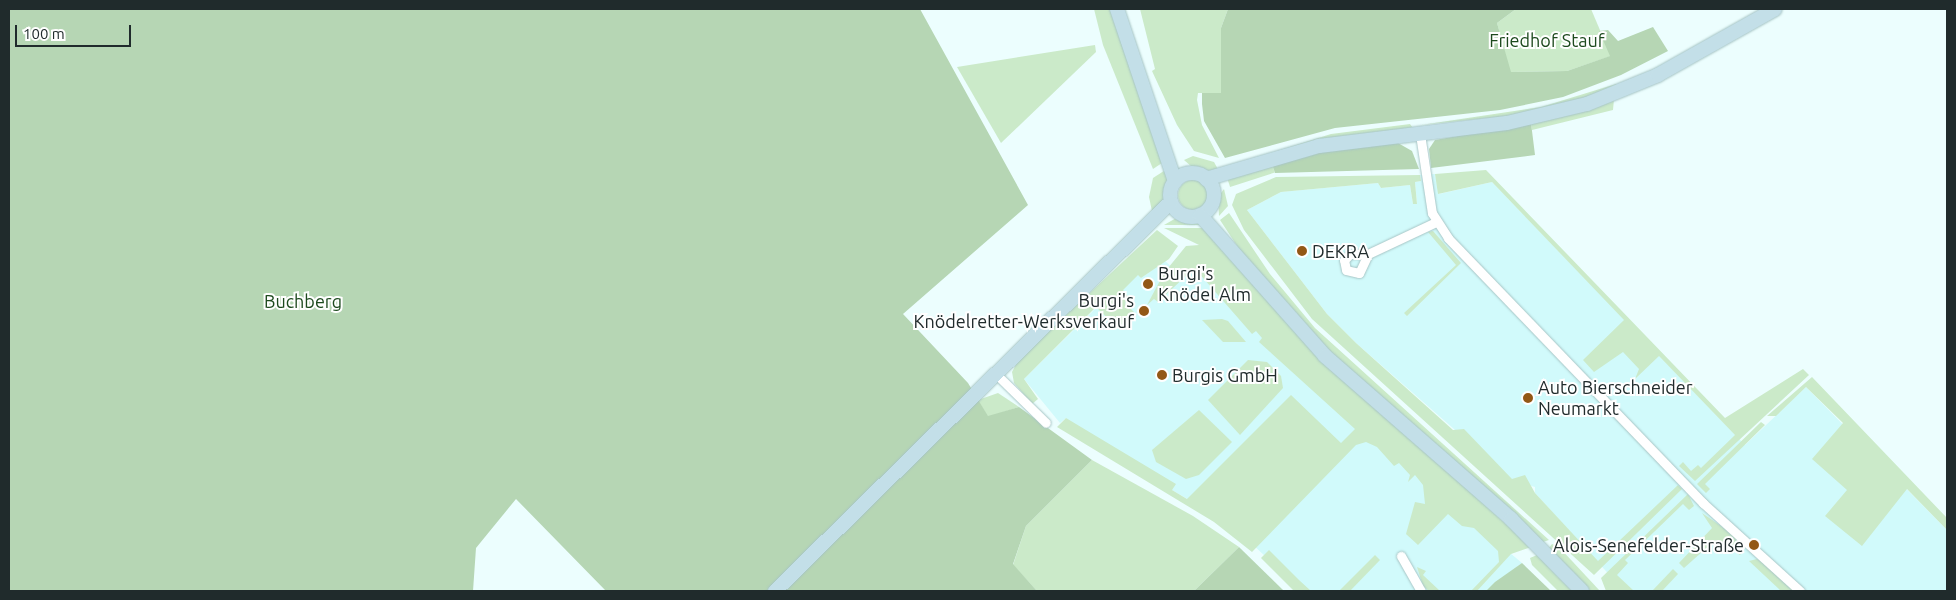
<!DOCTYPE html>
<meta charset="utf-8">
<style>
body{margin:0}
#map{position:relative;width:1956px;height:600px;overflow:hidden;background:#ecfefe;font-family:Ubuntu,sans-serif}
div>[style]{position:absolute}
.built>*{inset:0;background:#d1fafb}
.green>*{inset:0;background:#cbeac9;transform-origin:0 0}
.round{border-radius:50%}
.forest>*{inset:0;background:#b6d6b4}
.roads{filter:drop-shadow(0 0 1px #a7c5c5) drop-shadow(0 0 1px #a7c5c5)}
.street>*{height:9px;margin:-4.5px;padding:0 4.5px;transform-origin:4.5px;border-radius:4.5px;background:#fff}
.secondary>*{height:14px;margin:-7px;padding:0 7px;transform-origin:7px;border-radius:7px;background:#c3dfe8}
.secondary>.ring{margin:-7px;padding:0;box-sizing:content-box;background:none;border:14px solid #c3dfe8;border-radius:50%}
.dots>*{width:14px;height:14px;translate:-50% -50%;box-sizing:border-box;border:2px solid #fff;border-radius:50%}
span{translate:-50% -50%;white-space:nowrap;text-align:center;line-height:1.15;-webkit-text-stroke:4px #fff;paint-order:stroke}
.park-label{font-size:18px;color:#1d4a1e}
.poi-label{font-size:18px;color:#202b2c}
.left{translate:0 -50%;text-align:left}
.right{translate:-100% -50%;text-align:right}
.frame{position:absolute;inset:0;border:10px solid #202b2c;pointer-events:none}
.scale{position:absolute;left:15px;top:25px;width:116px;height:22px;box-sizing:border-box;border:2px solid #202b2c;border-top:0;padding-left:6px;font-size:15px;line-height:18px;white-space:nowrap;color:#202b2c;-webkit-text-stroke:4px #fff;paint-order:stroke}
</style>
<div id="map">
<div class="built">
<i style="clip-path:polygon(1435px 174px,1439px 194px,1492px 182px,1745px 445px,1806px 387px,1947px 530px,1947px 591px,1624px 591px,1535px 493px,1535px 487px,1512px 480px,1356px 343px,1327px 314px,1247px 210px,1281px 192px,1378px 183px,1381px 188px,1410px 185px,1413px 204px,1417px 203px,1415px 182px,1421px 181px,1420px 175px)"></i>
<i style="clip-path:polygon(1197px 259px,1367px 433px,1522px 563px,1486px 591px,1302px 591px,1232px 525px,1086px 440px,1066px 418px,1060px 423px,1024px 379px,1097px 307px,1118px 328px,1125px 303px,1122px 290px,1138px 274px,1141px 278px,1165px 261px,1181px 275px)"></i>
</div>
<div class="green">
<i style="clip-path:polygon(1094px 9px,1110px 9px,1165px 161px,1153px 169px,1103px 45px)"></i>
<i style="clip-path:polygon(1140px 9px,1228px 9px,1221px 28px,1221px 93px,1198px 93px,1197px 100px,1202px 125px,1219px 158px,1194px 151px,1177px 125px,1152px 71px,1155px 69px)"></i>
<i style="clip-path:polygon(1516px 9px,1591px 9px,1611px 56px,1567px 71px,1510px 72px,1497px 23px)"></i>
<i style="clip-path:polygon(1095px 45px,1096px 52px,1001px 143px,957px 67px)"></i>
<i style="clip-path:polygon(1616px 84px,1616px 88px,1539px 113px,1421px 125px,1541px 107px)"></i>
<i style="clip-path:polygon(1614px 99px,1613px 110px,1532px 130px,1531px 123px)"></i>
<i style="clip-path:polygon(1410px 124px,1413px 128px,1230px 166px,1331px 134px)"></i>
<i style="clip-path:polygon(1193px 156px,1214px 162px,1220px 173px,1192px 167px,1184px 160px)"></i>
<i style="left:1272px;top:164px;width:9px;height:47px;rotate:72deg"></i>
<i style="clip-path:polygon(1170px 167px,1166px 198px,1156px 212px,1152px 211px,1149px 197px,1153px 178px)"></i>
<i style="clip-path:polygon(1486px 170px,1725px 418px,1803px 369px,1809px 375px,1695px 481px,1679px 466px,1683px 462px,1691px 471px,1698px 465px,1701px 468px,1735px 435px,1659px 356px,1635px 379px,1639px 369px,1623px 352px,1594px 372px,1583px 360px,1624px 320px,1492px 182px,1438px 194px,1435px 174px)"></i>
<i style="clip-path:polygon(1420px 175px,1421px 181px,1415px 182px,1417px 204px,1413px 204px,1410px 185px,1381px 188px,1378px 183px,1281px 192px,1247px 210px,1327px 314px,1356px 343px,1453px 430px,1464px 429px,1512px 479px,1525px 475px,1535px 493px,1598px 561px,1678px 485px,1682px 489px,1594px 575px,1312px 319px,1244px 230px,1232px 205px,1236px 194px,1276px 177px)"></i>
<i class="round" style="left:1178px;top:180px;width:30px;height:30px"></i>
<i style="clip-path:polygon(1224px 189px,1228px 206px,1219px 216px,1218px 197px)"></i>
<i style="clip-path:polygon(1229px 213px,1270px 274px,1315px 328px,1549px 540px,1543px 542px,1333px 356px,1245px 258px,1220px 220px)"></i>
<i style="clip-path:polygon(1178px 217px,1198px 220px,1202px 225px,1164px 225px)"></i>
<i style="clip-path:polygon(1164px 228px,1203px 228px,1313px 349px,1531px 547px,1511px 554px,1477px 591px,1471px 591px,1499px 562px,1498px 551px,1474px 528px,1462px 526px,1448px 514px,1418px 545px,1406px 534px,1415px 502px,1425px 504px,1423px 485px,1415px 475px,1408px 482px,1410px 475px,1399px 463px,1394px 466px,1377px 447px,1366px 442px,1356px 445px,1252px 552px,1214px 522px,1057px 427px,1066px 418px,1176px 484px,1172px 490px,1187px 499px,1291px 395px,1341px 443px,1355px 429px,1259px 342px,1262px 338px,1256px 331px,1252px 334px,1197px 271px,1188px 274px,1158px 302px,1154px 299px,1147px 305px,1164px 273px,1186px 246px,1199px 245px)"></i>
<i style="clip-path:polygon(1157px 230px,1178px 246px,1169px 259px,1141px 278px,1138px 275px,1123px 290px,1129px 298px,1125px 303px,1134px 312px,1118px 328px,1096px 307px,1024px 379px,1038px 399px,1032px 404px,1014px 383px,1012px 372px,1019px 359px)"></i>
<i style="clip-path:polygon(1433px 231px,1461px 263px,1407px 316px,1404px 313px,1456px 265px,1428px 232px)"></i>
<i style="clip-path:polygon(1222px 319px,1228px 321px,1246px 342px,1223px 342px,1202px 320px)"></i>
<i style="clip-path:polygon(1248px 360px,1267px 362px,1281px 376px,1283px 388px,1240px 435px,1208px 400px)"></i>
<i style="clip-path:polygon(1812px 377px,1947px 518px,1947px 530px,1907px 489px,1862px 546px,1825px 516px,1847px 490px,1812px 459px,1843px 423px,1806px 387px,1776px 416px,1767px 416px)"></i>
<i style="clip-path:polygon(998px 393px,1019px 407px,988px 417px,978px 400px)"></i>
<i style="clip-path:polygon(1199px 410px,1232px 442px,1199px 475px,1186px 479px,1156px 462px,1152px 450px)"></i>
<i style="clip-path:polygon(1761px 422px,1765px 425px,1705px 484px,1710px 489px,1706px 493px,1697px 484px)"></i>
<i style="clip-path:polygon(1092px 460px,1193px 516px,1239px 547px,1194px 591px,1037px 591px,1013px 565px,1026px 526px)"></i>
<i style="clip-path:polygon(1688px 494px,1694px 506px,1689px 510px,1683px 504px,1625px 560px,1628px 563px,1617px 575px,1634px 591px,1606px 591px,1601px 578px)"></i>
<i style="clip-path:polygon(1702px 513px,1734px 535px,1743px 551px,1740px 555px,1725px 545px,1711px 544px,1684px 568px,1679px 563px,1712px 528px)"></i>
<i style="clip-path:polygon(1552px 544px,1559px 547px,1600px 591px,1590px 591px,1549px 548px)"></i>
<i style="clip-path:polygon(1269px 550px,1299px 580px,1311px 591px,1294px 591px,1261px 558px)"></i>
<i style="clip-path:polygon(1375px 555px,1380px 560px,1350px 591px,1339px 591px)"></i>
<i style="clip-path:polygon(1537px 555px,1555px 574px,1572px 591px,1558px 591px,1532px 565px,1530px 558px)"></i>
<i style="clip-path:polygon(1757px 559px,1764px 563px,1794px 591px,1781px 591px,1749px 561px)"></i>
<i style="clip-path:polygon(1417px 567px,1426px 571px,1423px 575px,1440px 591px,1429px 591px,1423px 586px)"></i>
<i style="clip-path:polygon(1673px 569px,1678px 574px,1662px 591px,1652px 591px)"></i>
</div>
<div class="forest">
<i style="clip-path:polygon(9px 9px,920px 9px,1028px 205px,903px 314px,968px 383px,988px 416px,1019px 407px,1092px 460px,1026px 526px,1013px 564px,1037px 591px,606px 591px,516px 499px,476px 548px,473px 591px,9px 591px)"></i>
<i style="clip-path:polygon(1228px 9px,1516px 9px,1497px 23px,1511px 72px,1567px 71px,1610px 56px,1599px 31px,1608px 30px,1618px 41px,1653px 27px,1668px 51px,1621px 75px,1563px 97px,1500px 110px,1335px 128px,1225px 158px,1204px 121px,1202px 104px,1202px 93px,1221px 93px,1221px 28px)"></i>
<i style="clip-path:polygon(1531px 123px,1535px 155px,1431px 168px,1429px 149px,1435px 140px)"></i>
<i style="clip-path:polygon(1398px 143px,1412px 151px,1419px 169px,1275px 173px,1272px 164px,1313px 152px)"></i>
<i style="clip-path:polygon(1239px 547px,1284px 591px,1194px 591px)"></i>
<i style="clip-path:polygon(1522px 563px,1551px 591px,1486px 591px,1495px 582px)"></i>
</div>
<div class="roads">
<div class="street">
<i style="left:1420px;top:134px;width:80px;rotate:81.4deg"></i>
<i style="left:1432px;top:213px;width:30px;rotate:57deg"></i>
<i style="left:1448px;top:238px;width:368px;rotate:46.1deg"></i>
<i style="left:1703px;top:503px;width:131px;rotate:42.2deg"></i>
<i style="left:1368px;top:254px;width:21px;rotate:115deg"></i>
<i style="left:1359px;top:273px;width:13px;rotate:-167deg"></i>
<i style="left:1346px;top:270px;width:10px;rotate:-101deg"></i>
<i style="left:1344px;top:260px;width:8px;rotate:-45deg"></i>
<i style="left:1350px;top:254px;width:18px"></i>
<i style="left:1368px;top:254px;width:75px;rotate:-25.2deg"></i>
<i style="left:995px;top:373px;width:71px;rotate:44.4deg"></i>
<i style="left:1401px;top:556px;width:40px;rotate:60.3deg"></i>
</div>
<div class="secondary">
<i style="left:1117px;top:9px;width:182px;rotate:71.4deg"></i>
<i class="ring" style="left:1170px;top:173px;width:30px;height:30px"></i>
<i style="left:1206px;top:179px;width:118px;rotate:-16.3deg"></i>
<i style="left:1319px;top:146px;width:189px;rotate:-7deg"></i>
<i style="left:1507px;top:123px;width:82px;rotate:-13.4deg"></i>
<i style="left:1587px;top:104px;width:77px;rotate:-22.2deg"></i>
<i style="left:1658px;top:75px;width:134px;rotate:-29.4deg"></i>
<i style="left:1200px;top:215px;width:188px;rotate:48.4deg"></i>
<i style="left:1325px;top:356px;width:247px;rotate:41.2deg"></i>
<i style="left:1511px;top:519px;width:101px;rotate:45.4deg"></i>
<i style="left:775px;top:591px;width:555px;rotate:-44.49deg"></i>
</div>
</div>
<div class="dots">
<i style="left:1302px;top:251px;background:#935816"></i>
<i style="left:1148px;top:284px;background:#935816"></i>
<i style="left:1144px;top:311px;background:#935816"></i>
<i style="left:1162px;top:375px;background:#935816"></i>
<i style="left:1528px;top:398px;background:#935816"></i>
<i style="left:1754px;top:545px;background:#935816"></i>
</div>
<div class="park-label">
<span style="left:1547px;top:40px">Friedhof Stauf</span>
<span style="left:303px;top:301px">Buchberg</span>
</div>
<div class="poi-label">
<span class="left" style="left:1312px;top:251px">DEKRA</span>
<span class="left" style="left:1158px;top:284px">Burgi's<br>Knödel Alm</span>
<span class="right" style="left:1134px;top:311px">Burgi's<br>Knödelretter-Werksverkauf</span>
<span class="left" style="left:1172px;top:375px">Burgis GmbH</span>
<span class="left" style="left:1538px;top:398px">Auto Bierschneider<br>Neumarkt</span>
<span class="right" style="left:1744px;top:545px">Alois-Senefelder-Straße</span>
</div>
<div class="frame"></div>
<div class="scale">100 m</div>
</div>
